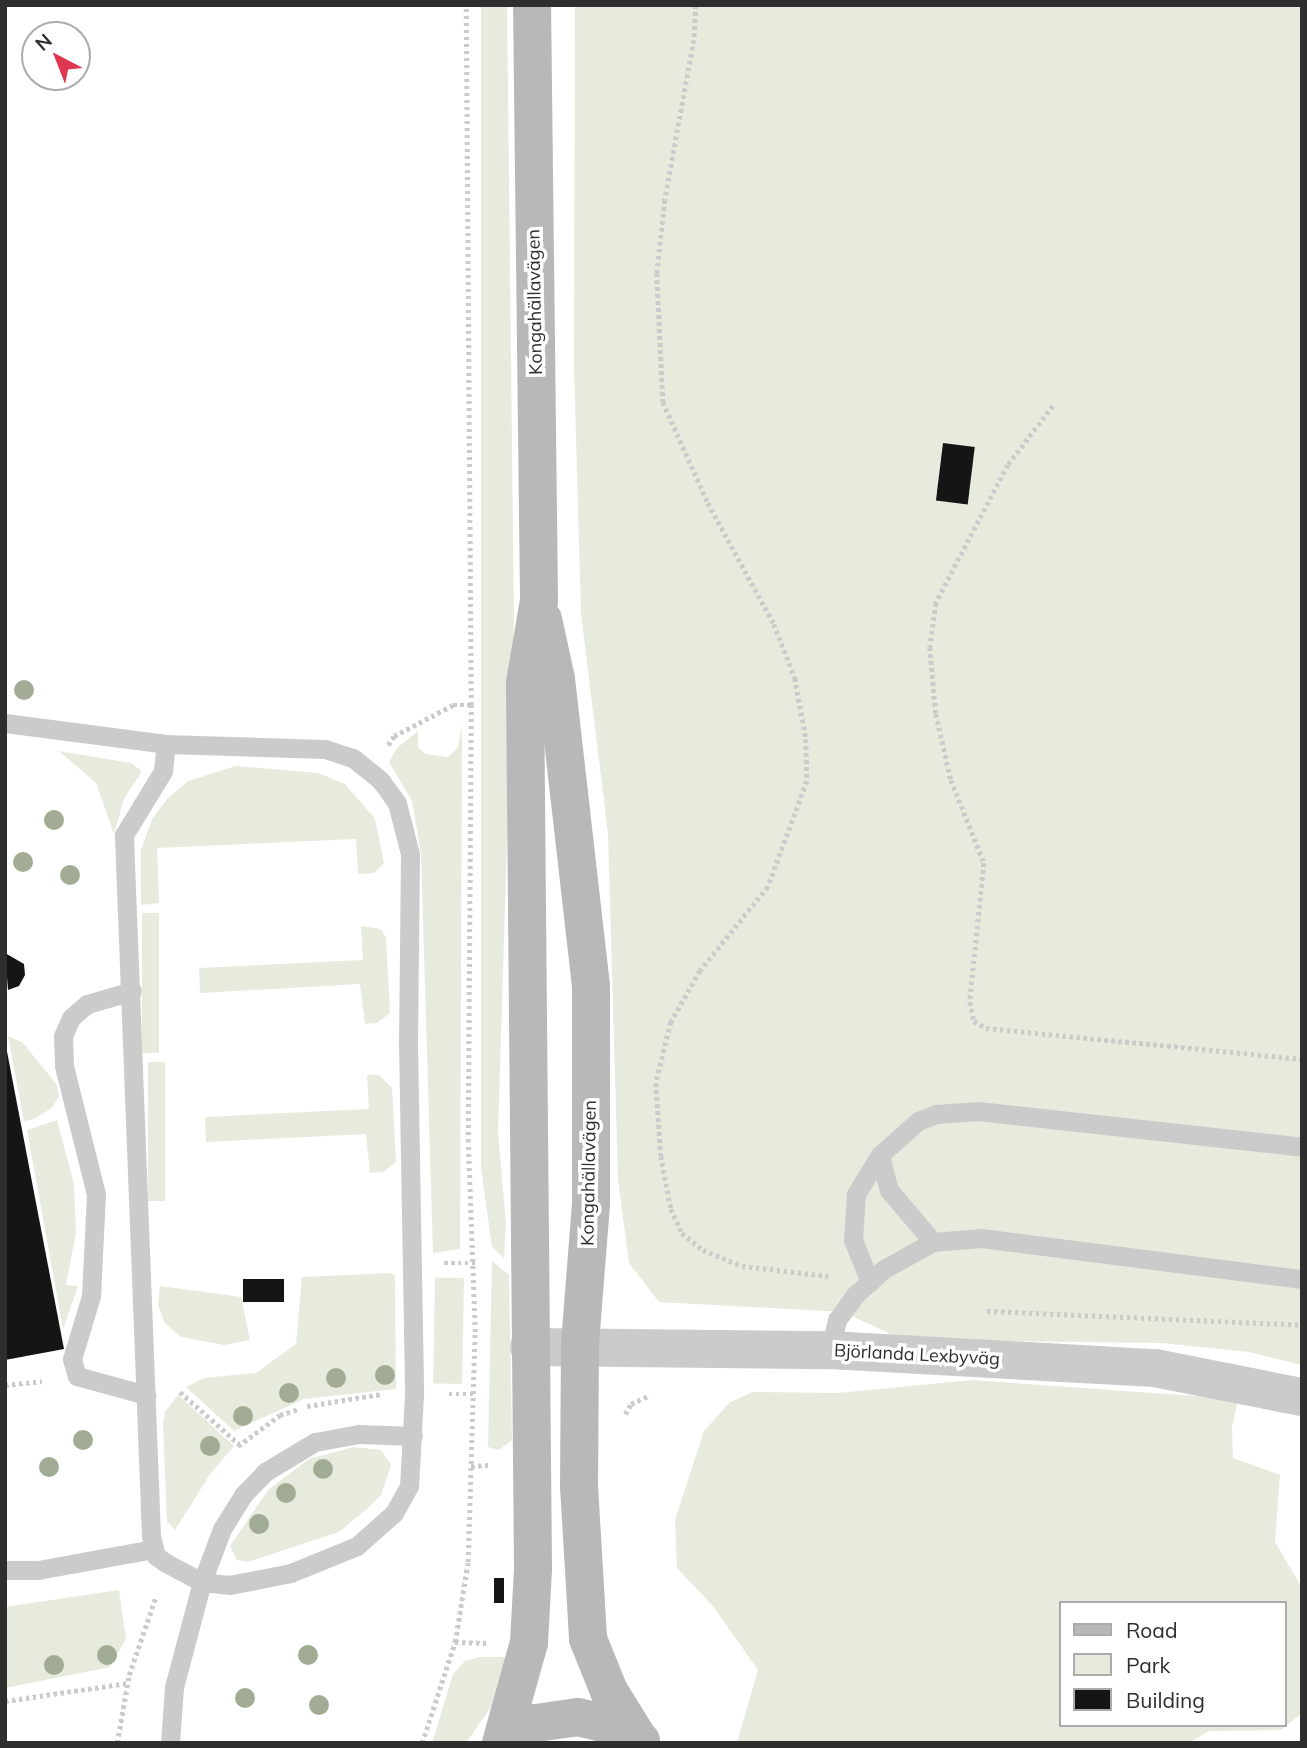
<!DOCTYPE html>
<meta charset="utf-8">
<style>
body{margin:0}
#map{position:relative;width:1307px;height:1748px;overflow:hidden;background:#fff;font-family:Mulish,sans-serif}
div>[style]{position:absolute}
.green>*{inset:0;background:#e6ebdd;transform-origin:0 0}
.building>*{inset:0;background:#151515;transform-origin:0 0}
.path>*{height:4.5px;margin-top:-2.25px;transform-origin:0;background:repeating-linear-gradient(90deg,#cbcbcb 0 3.5px,transparent 0 7px)}
.lane>*{height:19px;margin:-9.5px;padding:0 9.5px;transform-origin:9.5px;border-radius:9.5px;background:#cbcbcb}
.street>*{height:38px;margin:-19px;padding:0 19px;transform-origin:19px;border-radius:19px;background:#cbcbcb}
.secondary>*{height:38px;margin:-19px;padding:0 19px;transform-origin:19px;border-radius:19px;background:#b8b8b8}
.trees>*{width:20px;height:20px;margin:-10px;border-radius:50%;background:#a2ac94}
span{translate:-50% -50%;white-space:nowrap;text-align:center;line-height:1.15;-webkit-text-stroke:7px #fff;paint-order:stroke}
.street-label{font-size:18px;color:#2e2e2e}
.frame{position:absolute;inset:0;border:7px solid #2e2e2e;pointer-events:none}
.legend{position:absolute;left:1059px;top:1601px;width:228px;height:126px;box-sizing:border-box;background:#fff;border:2px solid #ababab;margin:0;padding:9px 12px;list-style:none;font-size:21px;color:#2e2e2e}
.legend li{display:flex;align-items:center;gap:14px;height:35px}
.legend b{width:35px;border:2px solid #ababab}
.north{position:absolute;left:21px;top:21px;width:70px;height:70px;box-sizing:border-box;background:#fff;border:2px solid #ababab;border-radius:50%;rotate:318deg;font-size:19px;font-weight:700;line-height:28px;text-align:center;color:#2e2e2e}
.north::after{content:'';display:block;margin:auto;width:24px;height:32px;background:#df3752;clip-path:polygon(50% 0,100% 100%,50% 72%,0 100%)}
</style>
<div id="map">
<div class="green">
<i style="clip-path:polygon(481px 5px,507px 5px,514px 621px,498px 1132px,506px 1224px,504px 1258px,492px 1247px,481px 1168px)"></i>
<i style="clip-path:polygon(575px 5px,1302px 5px,1302px 1365px,1249px 1352px,1162px 1343px,917px 1340px,893px 1335px,843px 1312px,659px 1302px,629px 1263px,618px 1180px,608px 833px,581px 614px,574px 366px)"></i>
<i style="clip-path:polygon(462px 724px,460px 1249px,433px 1253px,421px 853px,412px 801px,389px 762px,397px 748px,418px 731px,418px 747px,425px 754px,448px 757px,458px 747px)"></i>
<i style="clip-path:polygon(59px 751px,131px 763px,142px 771px,124px 799px,114px 834px,96px 783px)"></i>
<i style="clip-path:polygon(236px 766px,318px 773px,345px 784px,375px 819px,384px 863px,374px 873px,358px 874px,356px 839px,157px 848px,159px 903px,141px 905px,141px 850px,152px 819px,168px 798px,188px 781px)"></i>
<i style="left:142px;top:913px;width:17px;height:140px"></i>
<i style="clip-path:polygon(361px 926px,381px 929px,386px 938px,390px 1013px,377px 1023px,365px 1024px,360px 984px,200px 993px,199px 968px,363px 960px)"></i>
<i style="clip-path:polygon(8px 1036px,23px 1043px,57px 1085px,59px 1096px,52px 1108px,34px 1119px,24px 1121px)"></i>
<i style="left:148px;top:1062px;width:17px;height:139px"></i>
<i style="clip-path:polygon(367px 1075px,379px 1075px,392px 1088px,396px 1162px,383px 1172px,370px 1173px,366px 1134px,206px 1142px,205px 1117px,369px 1109px)"></i>
<i style="clip-path:polygon(57px 1120px,74px 1184px,76px 1233px,66px 1285px,78px 1286px,63px 1329px,27px 1130px)"></i>
<i style="clip-path:polygon(492px 1261px,509px 1275px,512px 1440px,499px 1450px,488px 1447px)"></i>
<i style="clip-path:polygon(391px 1273px,395px 1276px,396px 1389px,304px 1399px,234px 1431px,186px 1387px,204px 1378px,256px 1373px,296px 1344px,302px 1277px)"></i>
<i style="left:464px;top:1278px;width:106px;height:29px;rotate:91deg"></i>
<i style="clip-path:polygon(160px 1286px,241px 1297px,250px 1340px,224px 1345px,181px 1337px,165px 1323px,158px 1306px)"></i>
<i style="clip-path:polygon(evenodd,972px 1380px,1238px 1399px,1232px 1427px,1233px 1458px,1280px 1475px,1275px 1542px,1302px 1588px,1302px 1713px,1281px 1730px,1209px 1731px,1188px 1743px,737px 1743px,758px 1670px,712px 1605px,677px 1568px,675px 1520px,704px 1431px,729px 1403px,752px 1392px,838px 1393px,972px 1380px,1060px 1603px,1284px 1603px,1284px 1725px,1060px 1725px,1060px 1603px)"></i>
<i style="clip-path:polygon(178px 1395px,234px 1446px,210px 1474px,175px 1530px,167px 1521px,163px 1425px,165px 1412px)"></i>
<i style="clip-path:polygon(354px 1447px,381px 1450px,391px 1465px,381px 1495px,368px 1508px,339px 1532px,248px 1562px,237px 1560px,230px 1546px,268px 1490px,309px 1459px)"></i>
<i style="clip-path:polygon(119px 1590px,126px 1639px,110px 1667px,5px 1688px,5px 1607px)"></i>
<i style="clip-path:polygon(480px 1657px,510px 1657px,500px 1694px,466px 1743px,432px 1743px,453px 1674px,465px 1661px)"></i>
</div>
<div class="building">
<i style="left:943px;top:443px;width:32px;height:58px;rotate:7deg"></i>
<i style="clip-path:polygon(5px 953px,24px 964px,25px 975px,19px 986px,8px 990px)"></i>
<i style="clip-path:polygon(5px 1041px,64px 1349px,5px 1360px)"></i>
<i style="left:284px;top:1279px;width:23px;height:41px;rotate:90deg"></i>
<i style="left:504px;top:1578px;width:25px;height:10px;rotate:90deg"></i>
</div>
<div class="path">
<i style="left:696px;top:5px;width:35px;rotate:93deg"></i>
<i style="left:694px;top:40px;width:163px;rotate:100.3deg"></i>
<i style="left:665px;top:200px;width:73px;rotate:96.3deg"></i>
<i style="left:657px;top:273px;width:129px;rotate:87.3deg"></i>
<i style="left:663px;top:402px;width:111px;rotate:66deg"></i>
<i style="left:708px;top:503px;width:138px;rotate:61.4deg"></i>
<i style="left:774px;top:624px;width:58px;rotate:68.7deg"></i>
<i style="left:795px;top:678px;width:62px;rotate:79.8deg"></i>
<i style="left:806px;top:739px;width:42px;rotate:88.6deg"></i>
<i style="left:807px;top:781px;width:113px;rotate:110.2deg"></i>
<i style="left:768px;top:887px;width:108px;rotate:129deg"></i>
<i style="left:700px;top:971px;width:59px;rotate:119.6deg"></i>
<i style="left:671px;top:1022px;width:63px;rotate:103.8deg"></i>
<i style="left:656px;top:1083px;width:73px;rotate:86.1deg"></i>
<i style="left:661px;top:1156px;width:54px;rotate:79.3deg"></i>
<i style="left:671px;top:1209px;width:26px;rotate:65deg"></i>
<i style="left:682px;top:1233px;width:27px;rotate:39deg"></i>
<i style="left:703px;top:1250px;width:42px;rotate:22.3deg"></i>
<i style="left:742px;top:1266px;width:87px;rotate:6.6deg"></i>
<i style="left:1053px;top:406px;width:74px;rotate:127.3deg"></i>
<i style="left:1008px;top:465px;width:156px;rotate:117.6deg"></i>
<i style="left:936px;top:603px;width:44px;rotate:97.8deg"></i>
<i style="left:930px;top:647px;width:67px;rotate:84.9deg"></i>
<i style="left:936px;top:714px;width:68px;rotate:77.2deg"></i>
<i style="left:951px;top:780px;width:89px;rotate:68.3deg"></i>
<i style="left:984px;top:863px;width:140px;rotate:95.8deg"></i>
<i style="left:970px;top:1002px;width:19px;rotate:78deg"></i>
<i style="left:974px;top:1021px;width:14px;rotate:30deg"></i>
<i style="left:986px;top:1028px;width:318px;rotate:5.6deg"></i>
<i style="left:388px;top:745px;width:11px;rotate:-56deg"></i>
<i style="left:394px;top:736px;width:67px;rotate:-27.7deg"></i>
<i style="left:453px;top:705px;width:18px"></i>
<i style="left:444px;top:1263px;width:31px"></i>
<i style="left:987px;top:1311px;width:315px;rotate:2.5deg"></i>
<i style="left:5px;top:1385px;width:37px;rotate:-6deg"></i>
<i style="left:180px;top:1392px;width:79px;rotate:41.4deg"></i>
<i style="left:449px;top:1394px;width:24px"></i>
<i style="left:307px;top:1406px;width:75px;rotate:-9.2deg"></i>
<i style="left:625px;top:1414px;width:12px;rotate:-59deg"></i>
<i style="left:631px;top:1404px;width:21px;rotate:-25deg"></i>
<i style="left:238px;top:1446px;width:52px;rotate:-36.4deg"></i>
<i style="left:280px;top:1415px;width:20px;rotate:-18deg"></i>
<i style="left:471px;top:1466px;width:17px;rotate:-3deg"></i>
<i style="left:455px;top:1642px;width:31px;rotate:2deg"></i>
<i style="left:5px;top:1701px;width:124px;rotate:-8.3deg"></i>
<i style="left:117px;top:1743px;width:69px;rotate:-80deg"></i>
<i style="left:129px;top:1675px;width:83px;rotate:-71.1deg"></i>
<i style="left:422px;top:1743px;width:106px;rotate:-71.9deg"></i>
<i style="left:455px;top:1642px;width:81px;rotate:-80.8deg"></i>
<i style="left:468px;top:1562px;width:230px;rotate:-88.3deg"></i>
<i style="left:475px;top:1332px;width:190px;rotate:-92.1deg"></i>
<i style="left:468px;top:1142px;width:437px;rotate:-89.6deg"></i>
<i style="left:471px;top:705px;width:700px;rotate:-90.41deg"></i>
</div>
<div class="lane">
<i style="left:5px;top:723px;width:162px;rotate:7.4deg"></i>
<i style="left:166px;top:744px;width:159px;rotate:1.8deg"></i>
<i style="left:325px;top:749px;width:29px;rotate:18deg"></i>
<i style="left:353px;top:758px;width:36px;rotate:39deg"></i>
<i style="left:381px;top:781px;width:27px;rotate:54deg"></i>
<i style="left:397px;top:803px;width:53px;rotate:75.7deg"></i>
<i style="left:410px;top:854px;width:188px;rotate:90.6deg"></i>
<i style="left:408px;top:1042px;width:353px;rotate:89deg"></i>
<i style="left:414px;top:1395px;width:91px;rotate:93.1deg"></i>
<i style="left:409px;top:1486px;width:31px;rotate:119deg"></i>
<i style="left:394px;top:1513px;width:50px;rotate:138.3deg"></i>
<i style="left:357px;top:1546px;width:71px;rotate:157.8deg"></i>
<i style="left:291px;top:1573px;width:62px;rotate:168.9deg"></i>
<i style="left:230px;top:1585px;width:28px;rotate:-174deg"></i>
<i style="left:202px;top:1582px;width:41px;rotate:-152.2deg"></i>
<i style="left:166px;top:1563px;width:12px;rotate:-145deg"></i>
<i style="left:156px;top:1556px;width:21px;rotate:-104deg"></i>
<i style="left:151px;top:1536px;width:702px;rotate:-92.21deg"></i>
<i style="left:124px;top:835px;width:75px;rotate:-58.6deg"></i>
<i style="left:163px;top:771px;width:27px;rotate:-84deg"></i>
<i style="left:132px;top:991px;width:47px;rotate:163.9deg"></i>
<i style="left:87px;top:1004px;width:21px;rotate:139deg"></i>
<i style="left:71px;top:1018px;width:20px;rotate:114deg"></i>
<i style="left:63px;top:1036px;width:30px;rotate:88deg"></i>
<i style="left:64px;top:1066px;width:132px;rotate:76deg"></i>
<i style="left:96px;top:1194px;width:102px;rotate:92.8deg"></i>
<i style="left:91px;top:1296px;width:66px;rotate:106.8deg"></i>
<i style="left:72px;top:1359px;width:18px;rotate:74deg"></i>
<i style="left:77px;top:1376px;width:72px;rotate:15.4deg"></i>
<i style="left:880px;top:1155px;width:36px;rotate:76deg"></i>
<i style="left:889px;top:1190px;width:68px;rotate:49.8deg"></i>
<i style="left:870px;top:1282px;width:45px;rotate:-112deg"></i>
<i style="left:853px;top:1240px;width:46px;rotate:-86.3deg"></i>
<i style="left:856px;top:1194px;width:46px;rotate:-58.4deg"></i>
<i style="left:880px;top:1155px;width:51px;rotate:-41.8deg"></i>
<i style="left:918px;top:1121px;width:19px;rotate:-21deg"></i>
<i style="left:936px;top:1114px;width:42px;rotate:-4.1deg"></i>
<i style="left:978px;top:1111px;width:326px;rotate:6.3deg"></i>
<i style="left:830px;top:1350px;width:31px;rotate:-77deg"></i>
<i style="left:837px;top:1320px;width:31px;rotate:-54deg"></i>
<i style="left:855px;top:1295px;width:39px;rotate:-42deg"></i>
<i style="left:884px;top:1269px;width:56px;rotate:-28.9deg"></i>
<i style="left:933px;top:1242px;width:48px;rotate:-4.8deg"></i>
<i style="left:981px;top:1238px;width:324px;rotate:7.3deg"></i>
<i style="left:5px;top:1570px;width:33px"></i>
<i style="left:38px;top:1570px;width:118px;rotate:-10.3deg"></i>
<i style="left:170px;top:1743px;width:56px;rotate:-85.9deg"></i>
<i style="left:174px;top:1687px;width:109px;rotate:-75.1deg"></i>
<i style="left:202px;top:1582px;width:57px;rotate:-69.3deg"></i>
<i style="left:222px;top:1529px;width:40px;rotate:-58deg"></i>
<i style="left:243px;top:1495px;width:32px;rotate:-46deg"></i>
<i style="left:265px;top:1472px;width:58px;rotate:-31deg"></i>
<i style="left:315px;top:1442px;width:45px;rotate:-10.3deg"></i>
<i style="left:359px;top:1434px;width:54px;rotate:2.1deg"></i>
</div>
<div class="street">
<i style="left:529px;top:1347px;width:301px;rotate:0.6deg"></i>
<i style="left:830px;top:1350px;width:325px;rotate:3.2deg"></i>
<i style="left:1155px;top:1368px;width:150px;rotate:11.2deg"></i>
</div>
<div class="secondary">
<i style="left:543px;top:619px;width:61px;rotate:77.8deg"></i>
<i style="left:556px;top:679px;width:308px;rotate:83.5deg"></i>
<i style="left:591px;top:985px;width:219px;rotate:90deg"></i>
<i style="left:591px;top:1204px;width:141px;rotate:94.5deg"></i>
<i style="left:580px;top:1345px;width:141px;rotate:90.4deg"></i>
<i style="left:579px;top:1486px;width:153px;rotate:86.6deg"></i>
<i style="left:588px;top:1639px;width:56px;rotate:68deg"></i>
<i style="left:609px;top:1691px;width:55px;rotate:58.3deg"></i>
<i style="left:501px;top:1743px;width:104px;rotate:-74.4deg"></i>
<i style="left:529px;top:1643px;width:75px;rotate:-86.9deg"></i>
<i style="left:533px;top:1568px;width:885px;rotate:-90.52deg"></i>
<i style="left:525px;top:683px;width:84px;rotate:-80.4deg"></i>
<i style="left:539px;top:600px;width:595px;rotate:-90.67deg"></i>
<i style="left:503px;top:1743px;width:39px;rotate:-31deg"></i>
<i style="left:536px;top:1723px;width:42px;rotate:-8.1deg"></i>
<i style="left:578px;top:1717px;width:42px;rotate:13.7deg"></i>
<i style="left:619px;top:1727px;width:26px;rotate:32deg"></i>
</div>
<div class="trees">
<i style="left:24px;top:690px"></i>
<i style="left:54px;top:820px"></i>
<i style="left:23px;top:862px"></i>
<i style="left:70px;top:875px"></i>
<i style="left:385px;top:1375px"></i>
<i style="left:336px;top:1378px"></i>
<i style="left:289px;top:1393px"></i>
<i style="left:243px;top:1416px"></i>
<i style="left:83px;top:1440px"></i>
<i style="left:210px;top:1446px"></i>
<i style="left:49px;top:1467px"></i>
<i style="left:323px;top:1469px"></i>
<i style="left:286px;top:1493px"></i>
<i style="left:259px;top:1524px"></i>
<i style="left:107px;top:1655px"></i>
<i style="left:308px;top:1655px"></i>
<i style="left:54px;top:1665px"></i>
<i style="left:245px;top:1698px"></i>
<i style="left:319px;top:1705px"></i>
</div>
<div class="street-label">
<span style="left:535px;top:302px;rotate:-91deg">Kongahällavägen</span>
<span style="left:589px;top:1173px;rotate:-89deg">Kongahällavägen</span>
<span style="left:917px;top:1355px;rotate:3deg">Björlanda Lexbyväg</span>
</div>
<div class="frame"></div>
<ul class="legend">
<li><b style="height:9px;background:#b8b8b8"></b>Road</li>
<li><b style="height:19px;background:#e6ebdd"></b>Park</li>
<li><b style="height:19px;background:#151515"></b>Building</li>
</ul>
<div class="north">N</div>
</div>
